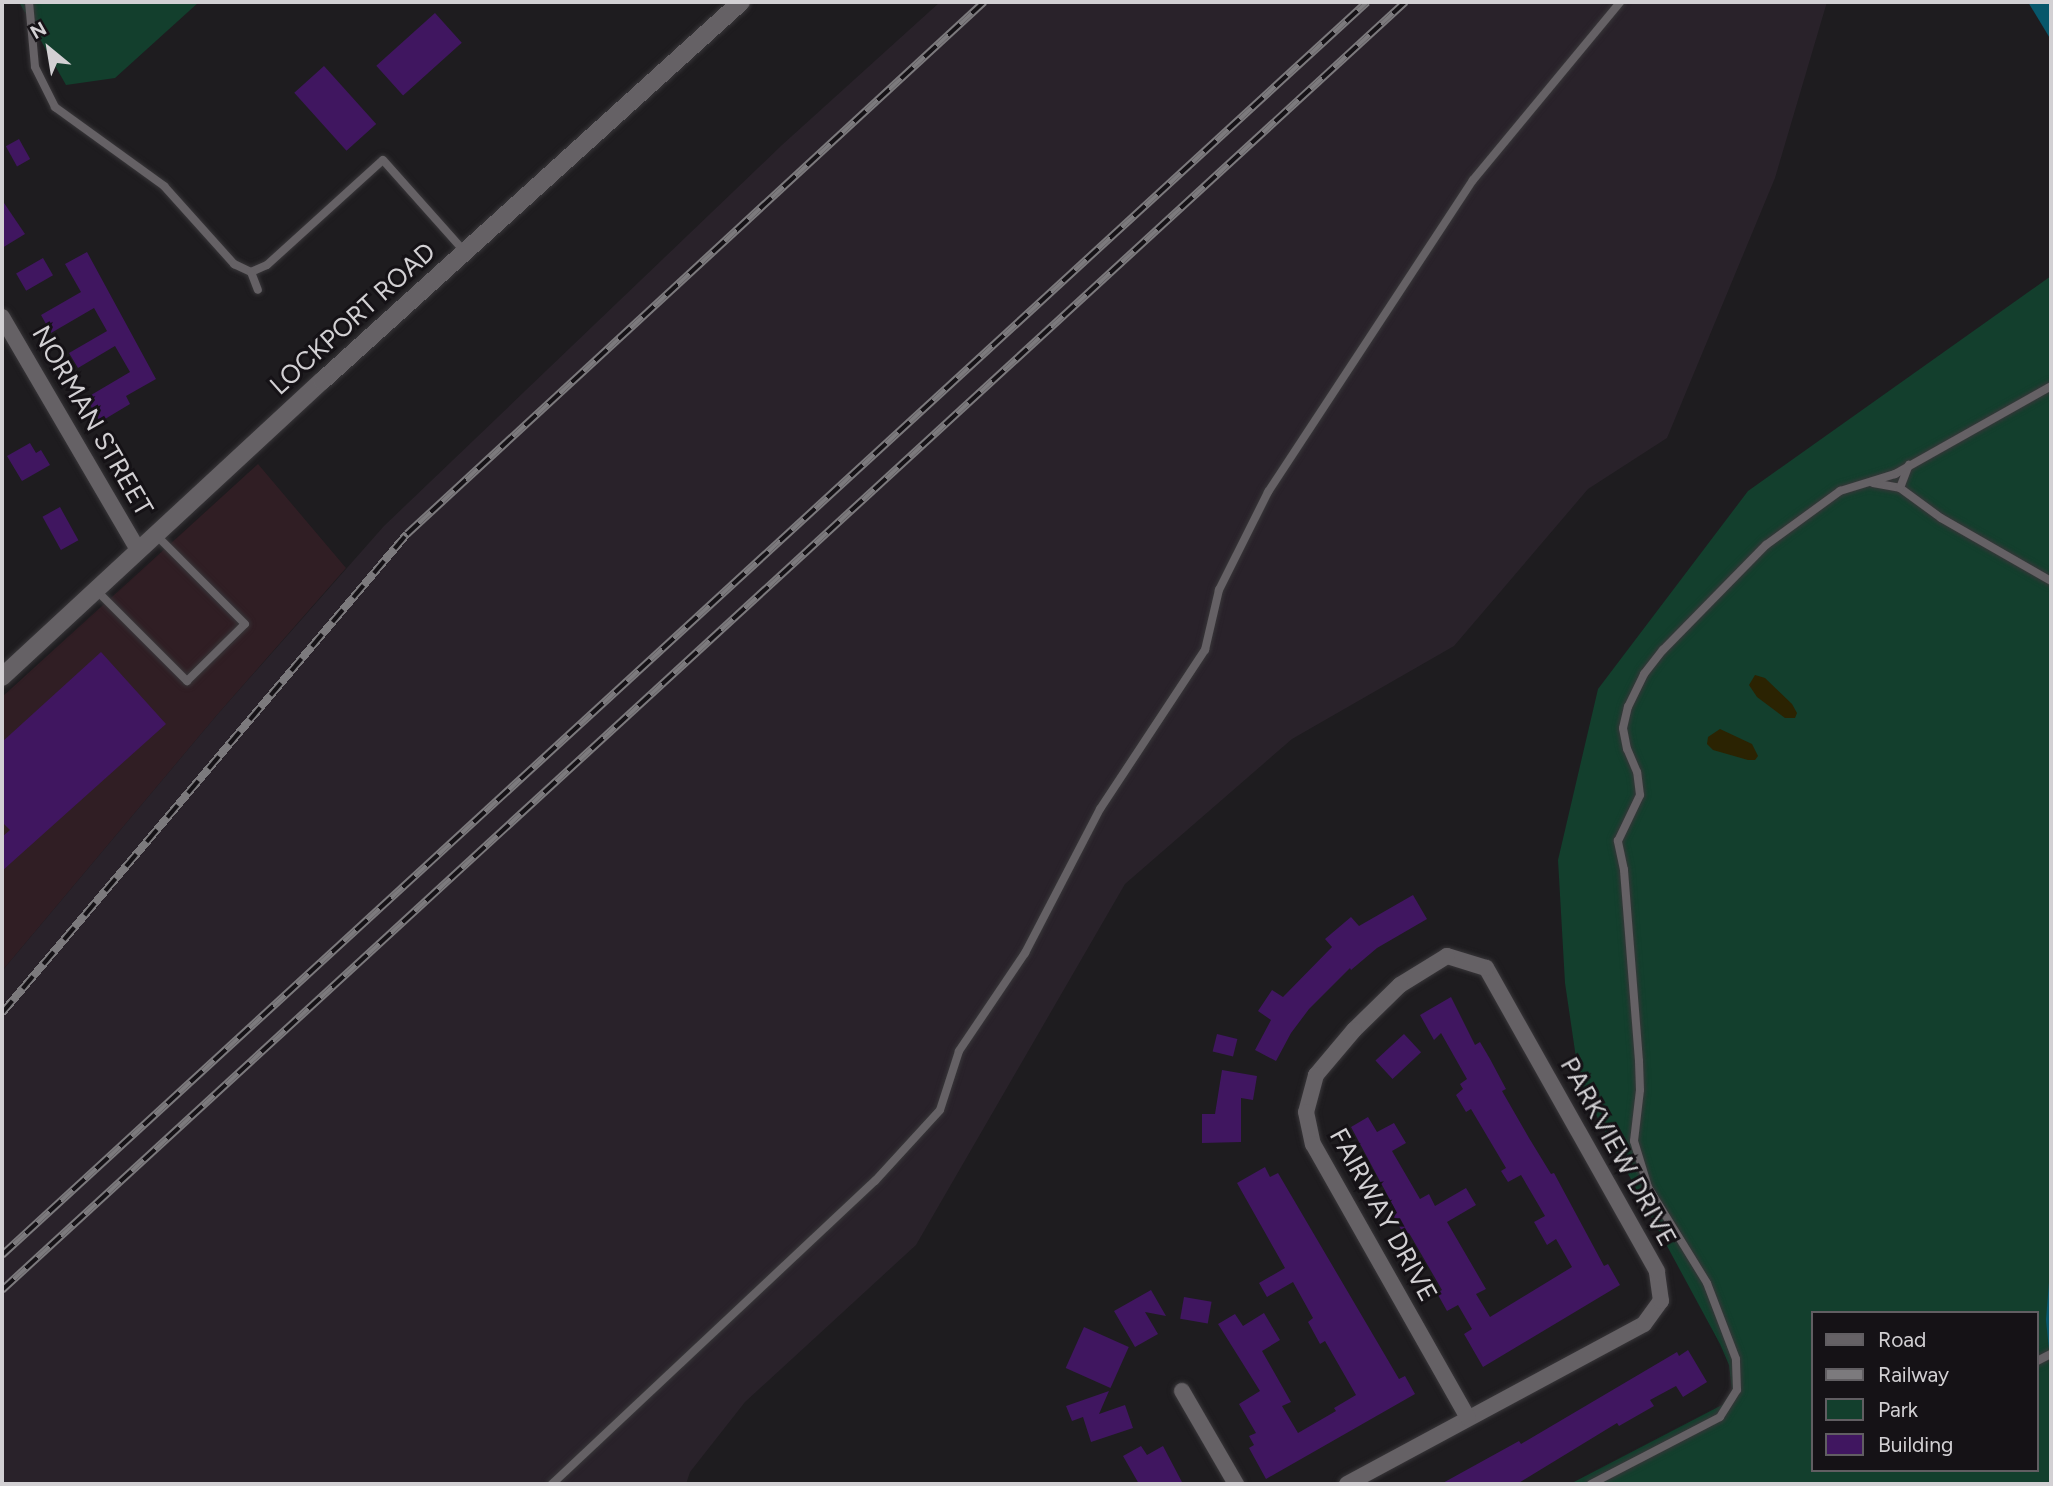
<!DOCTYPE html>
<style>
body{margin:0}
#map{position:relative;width:2053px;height:1486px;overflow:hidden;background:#1e1c1f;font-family:Figtree,sans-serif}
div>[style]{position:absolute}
.industrial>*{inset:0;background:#301e24}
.built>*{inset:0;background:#29222a}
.green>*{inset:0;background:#133f2d}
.sand>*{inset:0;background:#2b2302}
.water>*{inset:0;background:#07576b}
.building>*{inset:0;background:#401660;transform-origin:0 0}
.roads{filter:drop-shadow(0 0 2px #383639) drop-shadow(0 0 2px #383639)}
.service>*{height:8px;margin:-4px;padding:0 4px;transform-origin:4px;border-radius:4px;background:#656165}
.minor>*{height:16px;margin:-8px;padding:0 8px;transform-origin:8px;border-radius:8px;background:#656165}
.tertiary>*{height:18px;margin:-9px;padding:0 9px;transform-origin:9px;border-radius:9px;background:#656165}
.rail>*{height:8px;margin-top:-4px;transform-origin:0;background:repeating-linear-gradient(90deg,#151216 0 16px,#7c7a7d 0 32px);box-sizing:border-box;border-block:2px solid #7c7a7d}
span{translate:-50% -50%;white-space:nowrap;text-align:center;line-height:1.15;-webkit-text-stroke:6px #151216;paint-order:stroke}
.street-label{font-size:26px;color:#d2d0d3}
.frame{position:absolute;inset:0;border:4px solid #d2d0d3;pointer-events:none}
.legend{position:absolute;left:1811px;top:1311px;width:228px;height:161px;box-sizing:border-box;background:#151216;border:2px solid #615e62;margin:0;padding:9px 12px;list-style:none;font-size:21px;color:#d2d0d3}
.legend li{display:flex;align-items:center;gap:14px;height:35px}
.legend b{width:35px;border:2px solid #615e62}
.north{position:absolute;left:14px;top:14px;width:70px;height:70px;-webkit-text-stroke:5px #151216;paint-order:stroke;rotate:330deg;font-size:19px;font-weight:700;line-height:28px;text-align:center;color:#d2d0d3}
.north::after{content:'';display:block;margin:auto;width:24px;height:32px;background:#d2d0d3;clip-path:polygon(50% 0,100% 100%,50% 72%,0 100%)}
</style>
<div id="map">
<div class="industrial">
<i style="clip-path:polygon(258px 464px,346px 568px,217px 715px,2px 971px,2px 697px)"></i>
</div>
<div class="built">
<i style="clip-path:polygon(940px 2px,1827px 2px,1775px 178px,1667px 438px,1588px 489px,1454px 646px,1292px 739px,1125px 884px,916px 1245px,745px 1402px,690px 1472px,686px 1484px,2px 1484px,2px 971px,217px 715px,384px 526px,782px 145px)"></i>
</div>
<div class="green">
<i style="clip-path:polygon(19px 2px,199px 2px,115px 78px,66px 85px)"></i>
<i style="clip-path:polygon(evenodd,2051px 276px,2051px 1484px,1570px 1484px,1722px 1405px,1732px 1390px,1729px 1365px,1720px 1344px,1580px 1085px,1565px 983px,1558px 860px,1598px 689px,1748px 491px,2051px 276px,1813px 1313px,2037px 1313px,2037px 1470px,1813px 1470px,1813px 1313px)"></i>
</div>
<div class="sand">
<i style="clip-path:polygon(1755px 675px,1765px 678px,1792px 704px,1797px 713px,1795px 718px,1785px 718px,1757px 697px,1749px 685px)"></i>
<i style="clip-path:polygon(1720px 729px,1752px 744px,1758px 756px,1755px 760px,1748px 760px,1713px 750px,1707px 744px,1708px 737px)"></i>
</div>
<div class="water">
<i style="clip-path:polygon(2028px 2px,2051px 2px,2051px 40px)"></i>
<i style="clip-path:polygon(2051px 1257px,2051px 1369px,2046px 1320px)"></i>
</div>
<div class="building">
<i style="left:435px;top:13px;width:40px;height:79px;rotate:48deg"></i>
<i style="left:324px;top:66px;width:78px;height:40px;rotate:48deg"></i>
<i style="left:19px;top:139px;width:23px;height:15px;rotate:61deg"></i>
<i style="clip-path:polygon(2px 200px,25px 234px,2px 248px)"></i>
<i style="clip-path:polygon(87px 252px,156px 379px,126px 396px,130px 404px,100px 422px,86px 398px,130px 372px,115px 346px,78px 368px,69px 353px,107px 331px,94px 308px,51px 333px,41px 315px,81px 292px,65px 264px)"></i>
<i style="left:43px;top:258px;width:20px;height:31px;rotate:60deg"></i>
<i style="clip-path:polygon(30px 443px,36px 453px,41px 450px,50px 465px,22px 481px,7px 456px)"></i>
<i style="left:60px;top:507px;width:38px;height:20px;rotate:61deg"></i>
<i style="clip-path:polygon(101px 652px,166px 724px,2px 871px,2px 837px,10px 830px,2px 822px,2px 742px)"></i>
<i style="clip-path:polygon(1413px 895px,1427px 919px,1377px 948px,1351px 970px,1350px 968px,1309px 1009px,1291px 1033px,1276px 1061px,1255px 1050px,1271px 1020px,1258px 1011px,1272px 990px,1283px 997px,1332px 947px,1325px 939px,1351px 917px,1359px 926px)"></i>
<i style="clip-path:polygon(1451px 997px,1475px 1045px,1480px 1042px,1490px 1059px,1506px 1089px,1502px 1091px,1529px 1138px,1551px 1174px,1554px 1173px,1604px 1266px,1608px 1264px,1620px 1285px,1483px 1367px,1464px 1334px,1472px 1329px,1458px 1305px,1447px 1311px,1437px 1293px,1442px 1290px,1409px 1233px,1404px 1235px,1393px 1215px,1397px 1213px,1351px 1127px,1368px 1117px,1377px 1132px,1394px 1123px,1406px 1143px,1392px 1151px,1420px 1199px,1429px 1194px,1435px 1206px,1466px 1188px,1476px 1205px,1447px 1222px,1486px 1289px,1476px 1294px,1490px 1317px,1572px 1267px,1556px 1239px,1547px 1245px,1534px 1222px,1545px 1216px,1521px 1175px,1508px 1182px,1501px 1171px,1506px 1168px,1487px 1136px,1471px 1109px,1466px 1112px,1456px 1095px,1463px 1089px,1460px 1084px,1467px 1079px,1441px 1033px,1434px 1040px,1420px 1015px)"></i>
<i style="left:1217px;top:1034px;width:21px;height:18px;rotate:14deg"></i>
<i style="left:1404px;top:1034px;width:25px;height:39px;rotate:47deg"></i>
<i style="clip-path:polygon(1222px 1070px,1257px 1076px,1253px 1100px,1241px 1098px,1241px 1142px,1202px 1143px,1202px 1114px,1215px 1114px)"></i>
<i style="clip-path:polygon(1265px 1167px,1270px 1177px,1278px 1173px,1399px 1379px,1405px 1376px,1415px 1394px,1266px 1479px,1249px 1448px,1254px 1445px,1249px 1436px,1256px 1433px,1239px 1404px,1260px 1391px,1218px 1324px,1235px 1314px,1243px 1326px,1264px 1313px,1280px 1340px,1262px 1351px,1291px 1402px,1282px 1406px,1298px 1433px,1336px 1411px,1334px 1408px,1356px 1395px,1325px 1341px,1320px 1344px,1308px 1322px,1313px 1318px,1293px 1282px,1267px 1297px,1259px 1283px,1285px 1268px,1237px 1183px)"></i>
<i style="clip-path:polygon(1151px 1290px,1166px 1316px,1145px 1312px,1158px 1334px,1135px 1347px,1114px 1311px)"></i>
<i style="left:1184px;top:1297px;width:28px;height:22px;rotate:10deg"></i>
<i style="left:1084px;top:1327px;width:49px;height:45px;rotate:24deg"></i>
<i style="clip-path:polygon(1688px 1350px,1707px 1382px,1683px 1397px,1676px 1386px,1650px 1400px,1654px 1406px,1619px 1426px,1617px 1423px,1517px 1484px,1441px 1484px,1519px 1441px,1521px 1444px,1677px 1352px,1679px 1356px)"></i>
<i style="clip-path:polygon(1109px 1391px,1099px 1414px,1125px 1405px,1133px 1428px,1091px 1442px,1083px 1417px,1072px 1421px,1066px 1406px)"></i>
<i style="clip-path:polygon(1141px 1446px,1147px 1455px,1163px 1446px,1183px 1484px,1139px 1484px,1123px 1456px)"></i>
</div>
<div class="roads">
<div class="service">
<i style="left:29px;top:2px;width:65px;rotate:84.7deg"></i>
<i style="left:35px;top:67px;width:45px;rotate:63.4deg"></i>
<i style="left:55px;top:107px;width:135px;rotate:35.9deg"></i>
<i style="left:164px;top:186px;width:105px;rotate:48.1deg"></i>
<i style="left:234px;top:264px;width:19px;rotate:25deg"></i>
<i style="left:251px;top:272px;width:17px;rotate:-24deg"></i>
<i style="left:267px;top:265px;width:156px;rotate:-42.2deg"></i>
<i style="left:383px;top:160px;width:123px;rotate:48.3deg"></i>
<i style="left:251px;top:272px;width:19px;rotate:69deg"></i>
<i style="left:1873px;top:483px;width:27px;rotate:10deg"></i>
<i style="left:1900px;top:488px;width:51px;rotate:36.2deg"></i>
<i style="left:1941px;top:518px;width:127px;rotate:29.8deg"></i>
<i style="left:1900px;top:488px;width:25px;rotate:-69deg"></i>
<i style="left:96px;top:590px;width:129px;rotate:45deg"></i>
<i style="left:187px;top:681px;width:81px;rotate:-44.5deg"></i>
<i style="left:245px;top:624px;width:126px;rotate:-135deg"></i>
<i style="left:2037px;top:1361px;width:16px;rotate:-27deg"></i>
<i style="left:552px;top:1484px;width:443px;rotate:-43.2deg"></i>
<i style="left:875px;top:1181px;width:96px;rotate:-47.5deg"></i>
<i style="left:940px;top:1110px;width:62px;rotate:-72.1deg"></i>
<i style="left:959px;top:1051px;width:118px;rotate:-56deg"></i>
<i style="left:1025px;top:953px;width:162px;rotate:-62.5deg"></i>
<i style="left:1100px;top:809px;width:191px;rotate:-56.6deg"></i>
<i style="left:1205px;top:650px;width:62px;rotate:-76.9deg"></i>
<i style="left:1219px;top:590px;width:110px;rotate:-63.4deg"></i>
<i style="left:1268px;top:492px;width:373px;rotate:-56.7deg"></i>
<i style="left:1473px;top:180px;width:231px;rotate:-50.4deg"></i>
<i style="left:1591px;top:1484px;width:145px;rotate:-27.4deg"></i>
<i style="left:1720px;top:1417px;width:32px;rotate:-58deg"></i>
<i style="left:1737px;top:1390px;width:31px;rotate:-92deg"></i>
<i style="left:1736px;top:1359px;width:81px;rotate:-110.9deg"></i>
<i style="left:1707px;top:1283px;width:113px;rotate:-121.6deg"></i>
<i style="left:1648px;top:1187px;width:48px;rotate:-106.9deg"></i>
<i style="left:1634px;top:1141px;width:51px;rotate:-83.3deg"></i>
<i style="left:1640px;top:1090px;width:29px;rotate:-92deg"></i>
<i style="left:1639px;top:1061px;width:192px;rotate:-94.5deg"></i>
<i style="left:1624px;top:870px;width:30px;rotate:-102deg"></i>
<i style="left:1618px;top:841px;width:51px;rotate:-64.4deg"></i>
<i style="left:1640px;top:795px;width:23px;rotate:-97deg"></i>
<i style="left:1637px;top:772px;width:25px;rotate:-113deg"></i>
<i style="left:1627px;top:749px;width:21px;rotate:-101deg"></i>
<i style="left:1623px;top:728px;width:22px;rotate:-77deg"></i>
<i style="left:1628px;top:707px;width:37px;rotate:-64deg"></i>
<i style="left:1644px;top:674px;width:31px;rotate:-52deg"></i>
<i style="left:1663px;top:650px;width:147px;rotate:-45.6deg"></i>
<i style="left:1766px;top:545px;width:92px;rotate:-36.1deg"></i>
<i style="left:1840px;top:491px;width:58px;rotate:-17.2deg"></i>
<i style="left:1895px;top:474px;width:179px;rotate:-29.4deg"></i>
</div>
<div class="minor">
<i style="left:2px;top:317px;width:271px;rotate:59.7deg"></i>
<i style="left:1182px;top:1391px;width:108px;rotate:59.9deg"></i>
<i style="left:1347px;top:1484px;width:337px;rotate:-28.3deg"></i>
<i style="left:1644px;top:1324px;width:29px;rotate:-54deg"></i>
<i style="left:1661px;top:1301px;width:30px;rotate:-98deg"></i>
<i style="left:1657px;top:1271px;width:348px;rotate:-119.4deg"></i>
<i style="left:1486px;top:968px;width:41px;rotate:-162.9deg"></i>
<i style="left:1447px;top:956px;width:55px;rotate:148.3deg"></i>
<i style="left:1400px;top:985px;width:64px;rotate:135.6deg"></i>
<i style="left:1354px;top:1030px;width:59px;rotate:130.2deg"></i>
<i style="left:1316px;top:1075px;width:38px;rotate:105deg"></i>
<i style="left:1306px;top:1112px;width:33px;rotate:78deg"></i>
<i style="left:1313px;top:1144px;width:315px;rotate:60.5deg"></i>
</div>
<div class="tertiary">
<i style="left:2px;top:677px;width:436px;rotate:-42.8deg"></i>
<i style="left:322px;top:381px;width:565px;rotate:-42.13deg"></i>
</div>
</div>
<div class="rail">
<i style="left:2px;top:1013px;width:627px;rotate:-49.79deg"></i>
<i style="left:407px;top:534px;width:785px;rotate:-42.68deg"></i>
<i style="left:2px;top:1255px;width:1853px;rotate:-42.55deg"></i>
<i style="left:2px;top:1290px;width:1905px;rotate:-42.55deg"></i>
</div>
<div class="street-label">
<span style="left:353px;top:319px;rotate:-42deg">LOCKPORT ROAD</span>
<span style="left:92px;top:421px;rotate:60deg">NORMAN STREET</span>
<span style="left:1618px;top:1152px;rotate:61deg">PARKVIEW DRIVE</span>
<span style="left:1383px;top:1215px;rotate:61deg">FAIRWAY DRIVE</span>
</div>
<div class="frame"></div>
<ul class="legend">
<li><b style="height:9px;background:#656165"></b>Road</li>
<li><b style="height:9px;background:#7c7a7d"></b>Railway</li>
<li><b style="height:19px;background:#133f2d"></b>Park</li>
<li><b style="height:19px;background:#401660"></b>Building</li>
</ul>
<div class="north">N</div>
</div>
